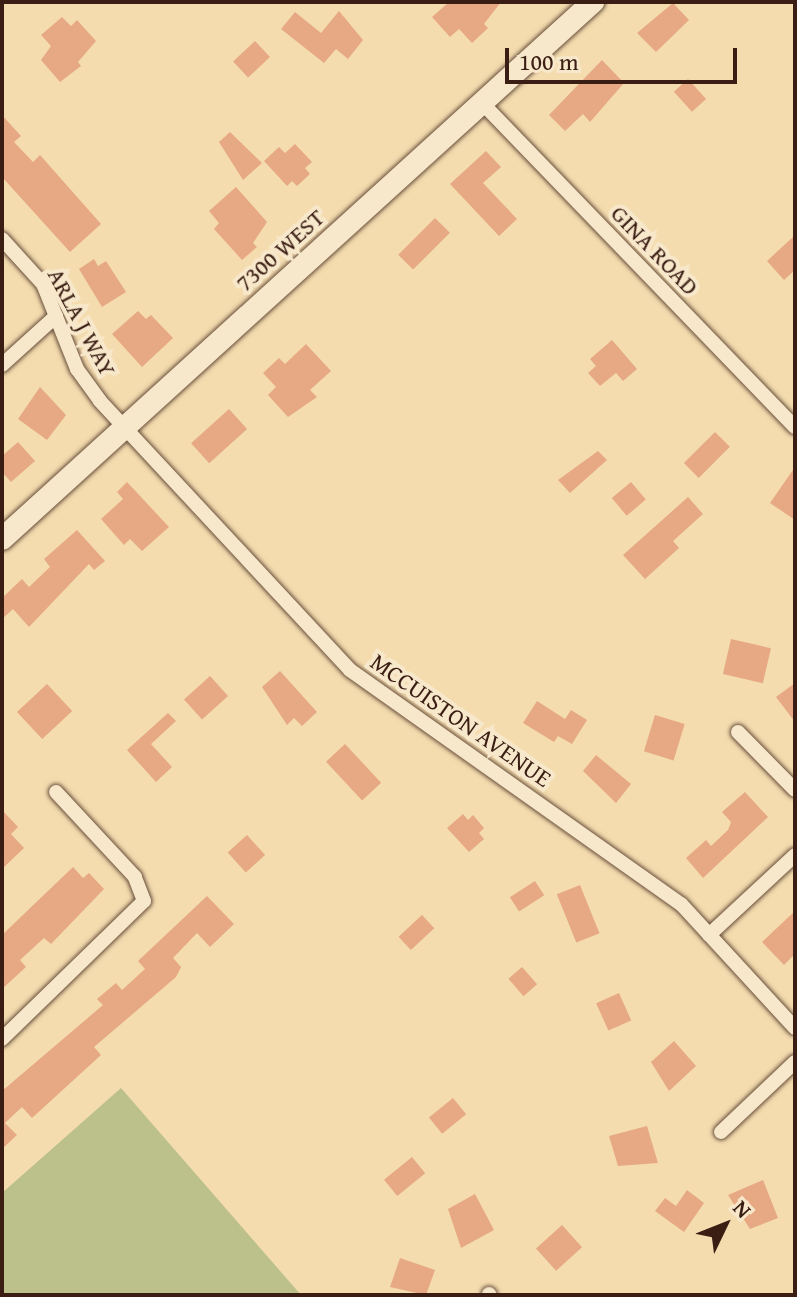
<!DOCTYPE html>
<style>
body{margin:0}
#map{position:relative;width:797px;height:1297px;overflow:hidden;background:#f4dcaf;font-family:"Gentium Book Plus",serif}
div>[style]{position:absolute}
.green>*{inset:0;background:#bcc08a}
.building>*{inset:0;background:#e6a983;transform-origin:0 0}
.roads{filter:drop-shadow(0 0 2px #684e3b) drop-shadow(0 0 2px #684e3b)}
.street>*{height:14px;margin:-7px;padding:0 7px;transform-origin:7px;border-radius:7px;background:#f8e8cb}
.secondary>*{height:22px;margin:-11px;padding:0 11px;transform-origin:11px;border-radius:11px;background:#f8e8cb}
span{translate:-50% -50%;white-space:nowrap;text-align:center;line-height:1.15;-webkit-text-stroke:8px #f8e8cb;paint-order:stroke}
.street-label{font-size:24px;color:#3a1e14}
.frame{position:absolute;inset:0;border:4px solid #3a1e14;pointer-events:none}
.north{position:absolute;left:685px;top:1185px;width:80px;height:80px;-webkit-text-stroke:6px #f8e8cb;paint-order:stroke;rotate:47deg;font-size:22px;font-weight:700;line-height:32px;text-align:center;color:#3a1e14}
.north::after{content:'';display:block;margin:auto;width:28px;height:36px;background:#3a1e14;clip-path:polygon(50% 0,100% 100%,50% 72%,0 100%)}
.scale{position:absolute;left:505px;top:48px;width:232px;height:36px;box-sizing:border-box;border:4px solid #3a1e14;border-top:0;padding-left:10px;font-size:24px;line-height:28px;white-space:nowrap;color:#3a1e14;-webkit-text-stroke:6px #f8e8cb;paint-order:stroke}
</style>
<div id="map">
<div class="green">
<i style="clip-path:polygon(121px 1088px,301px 1295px,2px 1295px,2px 1193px)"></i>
</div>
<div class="building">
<i style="clip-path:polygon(449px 2px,501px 2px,484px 24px,488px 28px,472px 43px,459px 29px,450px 37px,432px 17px)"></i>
<i style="clip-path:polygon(673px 3px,689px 20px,656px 52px,637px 33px)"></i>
<i style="clip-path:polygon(339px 11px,363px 40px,348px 59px,336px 49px,324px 63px,281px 29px,295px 12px,321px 33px)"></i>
<i style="clip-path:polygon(62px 17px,71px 26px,77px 20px,96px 41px,78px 62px,81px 66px,60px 82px,41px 60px,51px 46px,41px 35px)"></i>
<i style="left:255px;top:41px;width:22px;height:30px;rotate:47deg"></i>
<i style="clip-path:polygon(602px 60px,624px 83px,590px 122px,583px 114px,565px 131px,549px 115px)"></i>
<i style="left:688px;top:79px;width:27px;height:19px;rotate:48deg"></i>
<i style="clip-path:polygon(2px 115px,21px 136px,14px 142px,33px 162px,40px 155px,101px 224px,70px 252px,2px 177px)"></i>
<i style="clip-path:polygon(230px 132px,262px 163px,243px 180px,219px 142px)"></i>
<i style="clip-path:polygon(295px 144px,312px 162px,305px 168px,310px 174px,297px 186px,292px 181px,287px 186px,264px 161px,279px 147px,285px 153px)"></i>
<i style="clip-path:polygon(486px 151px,501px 167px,483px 183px,517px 219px,499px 236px,450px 184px)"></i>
<i style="clip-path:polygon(236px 187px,267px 222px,253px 243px,257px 247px,242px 260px,214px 229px,219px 223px,209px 211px)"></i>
<i style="left:435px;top:218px;width:21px;height:52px;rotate:45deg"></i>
<i style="clip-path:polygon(795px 235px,795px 270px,784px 280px,767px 261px)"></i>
<i style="clip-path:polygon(94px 259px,98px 266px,106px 261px,126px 292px,102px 307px,79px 269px)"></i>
<i style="clip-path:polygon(138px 311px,146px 319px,151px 315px,173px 338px,142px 367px,112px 334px)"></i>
<i style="clip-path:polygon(612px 340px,637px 369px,623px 381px,616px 373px,600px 386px,588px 373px,596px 366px,590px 359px)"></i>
<i style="clip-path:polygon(306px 344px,331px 371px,310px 390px,317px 397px,288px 417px,268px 395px,276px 387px,263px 373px,279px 358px,285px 364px)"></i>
<i style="clip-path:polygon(40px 387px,66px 415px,47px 440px,18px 419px)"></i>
<i style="left:229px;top:409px;width:27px;height:51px;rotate:48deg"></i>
<i style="left:715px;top:432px;width:21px;height:44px;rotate:45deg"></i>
<i style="clip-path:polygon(18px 442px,35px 461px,11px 482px,2px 472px,2px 456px)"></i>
<i style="clip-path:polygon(598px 451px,607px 460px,570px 493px,558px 480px)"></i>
<i style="clip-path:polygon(795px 467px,795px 520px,770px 503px)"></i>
<i style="clip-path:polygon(127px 482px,169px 527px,142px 551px,130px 539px,124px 545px,101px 519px,123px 499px,117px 492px)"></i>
<i style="left:631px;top:482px;width:23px;height:25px;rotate:50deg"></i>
<i style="clip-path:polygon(688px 497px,703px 514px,673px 541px,679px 548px,645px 579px,623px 555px)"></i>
<i style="clip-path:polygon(77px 530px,105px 561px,94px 570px,89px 564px,29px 627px,13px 609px,2px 619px,2px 598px,22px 579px,29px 587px,50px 567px,44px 559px)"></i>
<i style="left:731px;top:639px;width:41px;height:36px;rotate:13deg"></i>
<i style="clip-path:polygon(280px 671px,317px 712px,302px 726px,294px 718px,287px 725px,262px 687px)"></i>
<i style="left:210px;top:676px;width:27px;height:35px;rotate:48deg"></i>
<i style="clip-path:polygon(795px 683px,795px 722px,776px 697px)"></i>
<i style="left:47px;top:684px;width:37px;height:41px;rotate:47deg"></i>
<i style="clip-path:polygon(537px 701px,565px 719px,571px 710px,587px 720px,572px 744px,558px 736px,554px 742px,523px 723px)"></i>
<i style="clip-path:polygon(168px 713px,176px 721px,151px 744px,172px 767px,156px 782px,127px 750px)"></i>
<i style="left:655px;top:715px;width:31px;height:38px;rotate:17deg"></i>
<i style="left:345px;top:744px;width:53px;height:26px;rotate:47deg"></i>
<i style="clip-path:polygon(596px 755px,631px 784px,616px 803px,583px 771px)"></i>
<i style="clip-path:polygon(745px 792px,768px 817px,703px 878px,686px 858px,706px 840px,711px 846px,728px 830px,731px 822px,722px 812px)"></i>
<i style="clip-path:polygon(2px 810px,18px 827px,11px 834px,24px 848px,2px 869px)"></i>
<i style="clip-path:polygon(463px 814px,468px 820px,473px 815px,484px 828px,479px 833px,484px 839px,469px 852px,447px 828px)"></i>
<i style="left:247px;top:835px;width:27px;height:26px;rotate:48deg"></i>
<i style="clip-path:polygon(73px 867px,83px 878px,89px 873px,104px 889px,51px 944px,44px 938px,20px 960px,26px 967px,2px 989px,2px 935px)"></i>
<i style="left:535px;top:881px;width:17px;height:30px;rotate:57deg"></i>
<i style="left:580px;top:885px;width:52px;height:25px;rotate:68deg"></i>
<i style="clip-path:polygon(207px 896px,234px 924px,210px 947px,197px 933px,173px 958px,181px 967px,176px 977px,94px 1047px,101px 1055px,32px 1118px,22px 1107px,5px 1123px,17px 1135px,2px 1149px,2px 1091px,103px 1005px,97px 999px,116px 983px,122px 990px,145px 969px,138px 961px)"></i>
<i style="clip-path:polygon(795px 911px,795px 954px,784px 965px,762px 942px)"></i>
<i style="left:422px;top:915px;width:18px;height:32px;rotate:47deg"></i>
<i style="left:522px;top:967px;width:23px;height:18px;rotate:49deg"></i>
<i style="left:619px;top:993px;width:30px;height:25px;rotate:66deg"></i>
<i style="clip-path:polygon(674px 1041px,696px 1066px,669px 1091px,651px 1062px)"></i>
<i style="left:453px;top:1098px;width:21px;height:31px;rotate:51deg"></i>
<i style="clip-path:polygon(647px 1126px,658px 1163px,618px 1166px,609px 1136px)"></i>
<i style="left:412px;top:1157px;width:21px;height:36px;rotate:51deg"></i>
<i style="clip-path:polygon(763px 1180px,778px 1218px,750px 1229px,728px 1195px)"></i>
<i style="clip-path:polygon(687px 1190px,704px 1203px,684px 1232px,655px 1211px,665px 1198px,676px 1206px)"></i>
<i style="clip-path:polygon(475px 1194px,494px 1230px,461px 1248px,448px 1209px)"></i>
<i style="left:562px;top:1225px;width:30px;height:35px;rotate:48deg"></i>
<i style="clip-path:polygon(400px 1258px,435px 1270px,426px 1295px,390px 1287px)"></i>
</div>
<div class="roads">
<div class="street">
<i style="left:483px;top:104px;width:449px;rotate:46deg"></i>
<i style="left:2px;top:239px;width:61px;rotate:47.7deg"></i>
<i style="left:43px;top:284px;width:92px;rotate:68.2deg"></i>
<i style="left:77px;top:369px;width:39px;rotate:54deg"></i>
<i style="left:100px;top:401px;width:367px;rotate:47.1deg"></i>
<i style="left:350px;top:670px;width:405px;rotate:35.3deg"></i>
<i style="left:681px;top:904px;width:168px;rotate:47.4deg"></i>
<i style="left:2px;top:365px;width:73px;rotate:-42.2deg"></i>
<i style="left:738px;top:732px;width:81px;rotate:45.5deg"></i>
<i style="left:709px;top:935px;width:117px;rotate:-42.9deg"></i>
<i style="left:2px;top:1039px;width:198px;rotate:-44.2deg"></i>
<i style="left:144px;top:901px;width:26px;rotate:-111deg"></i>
<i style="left:135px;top:877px;width:116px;rotate:-132.9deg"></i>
<i style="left:721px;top:1132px;width:102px;rotate:-43.4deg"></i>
<i style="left:489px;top:1294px;width:1px;rotate:45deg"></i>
</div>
<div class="secondary">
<i style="left:2px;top:539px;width:799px;rotate:-42.26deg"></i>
</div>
</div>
<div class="street-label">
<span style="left:280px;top:250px;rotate:-42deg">7300 WEST</span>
<span style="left:655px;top:250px;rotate:46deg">GINA ROAD</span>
<span style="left:82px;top:322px;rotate:62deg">ARLA J WAY</span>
<span style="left:461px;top:720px;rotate:35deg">MCCUISTON AVENUE</span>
</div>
<div class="frame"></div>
<div class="north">N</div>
<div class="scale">100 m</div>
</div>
